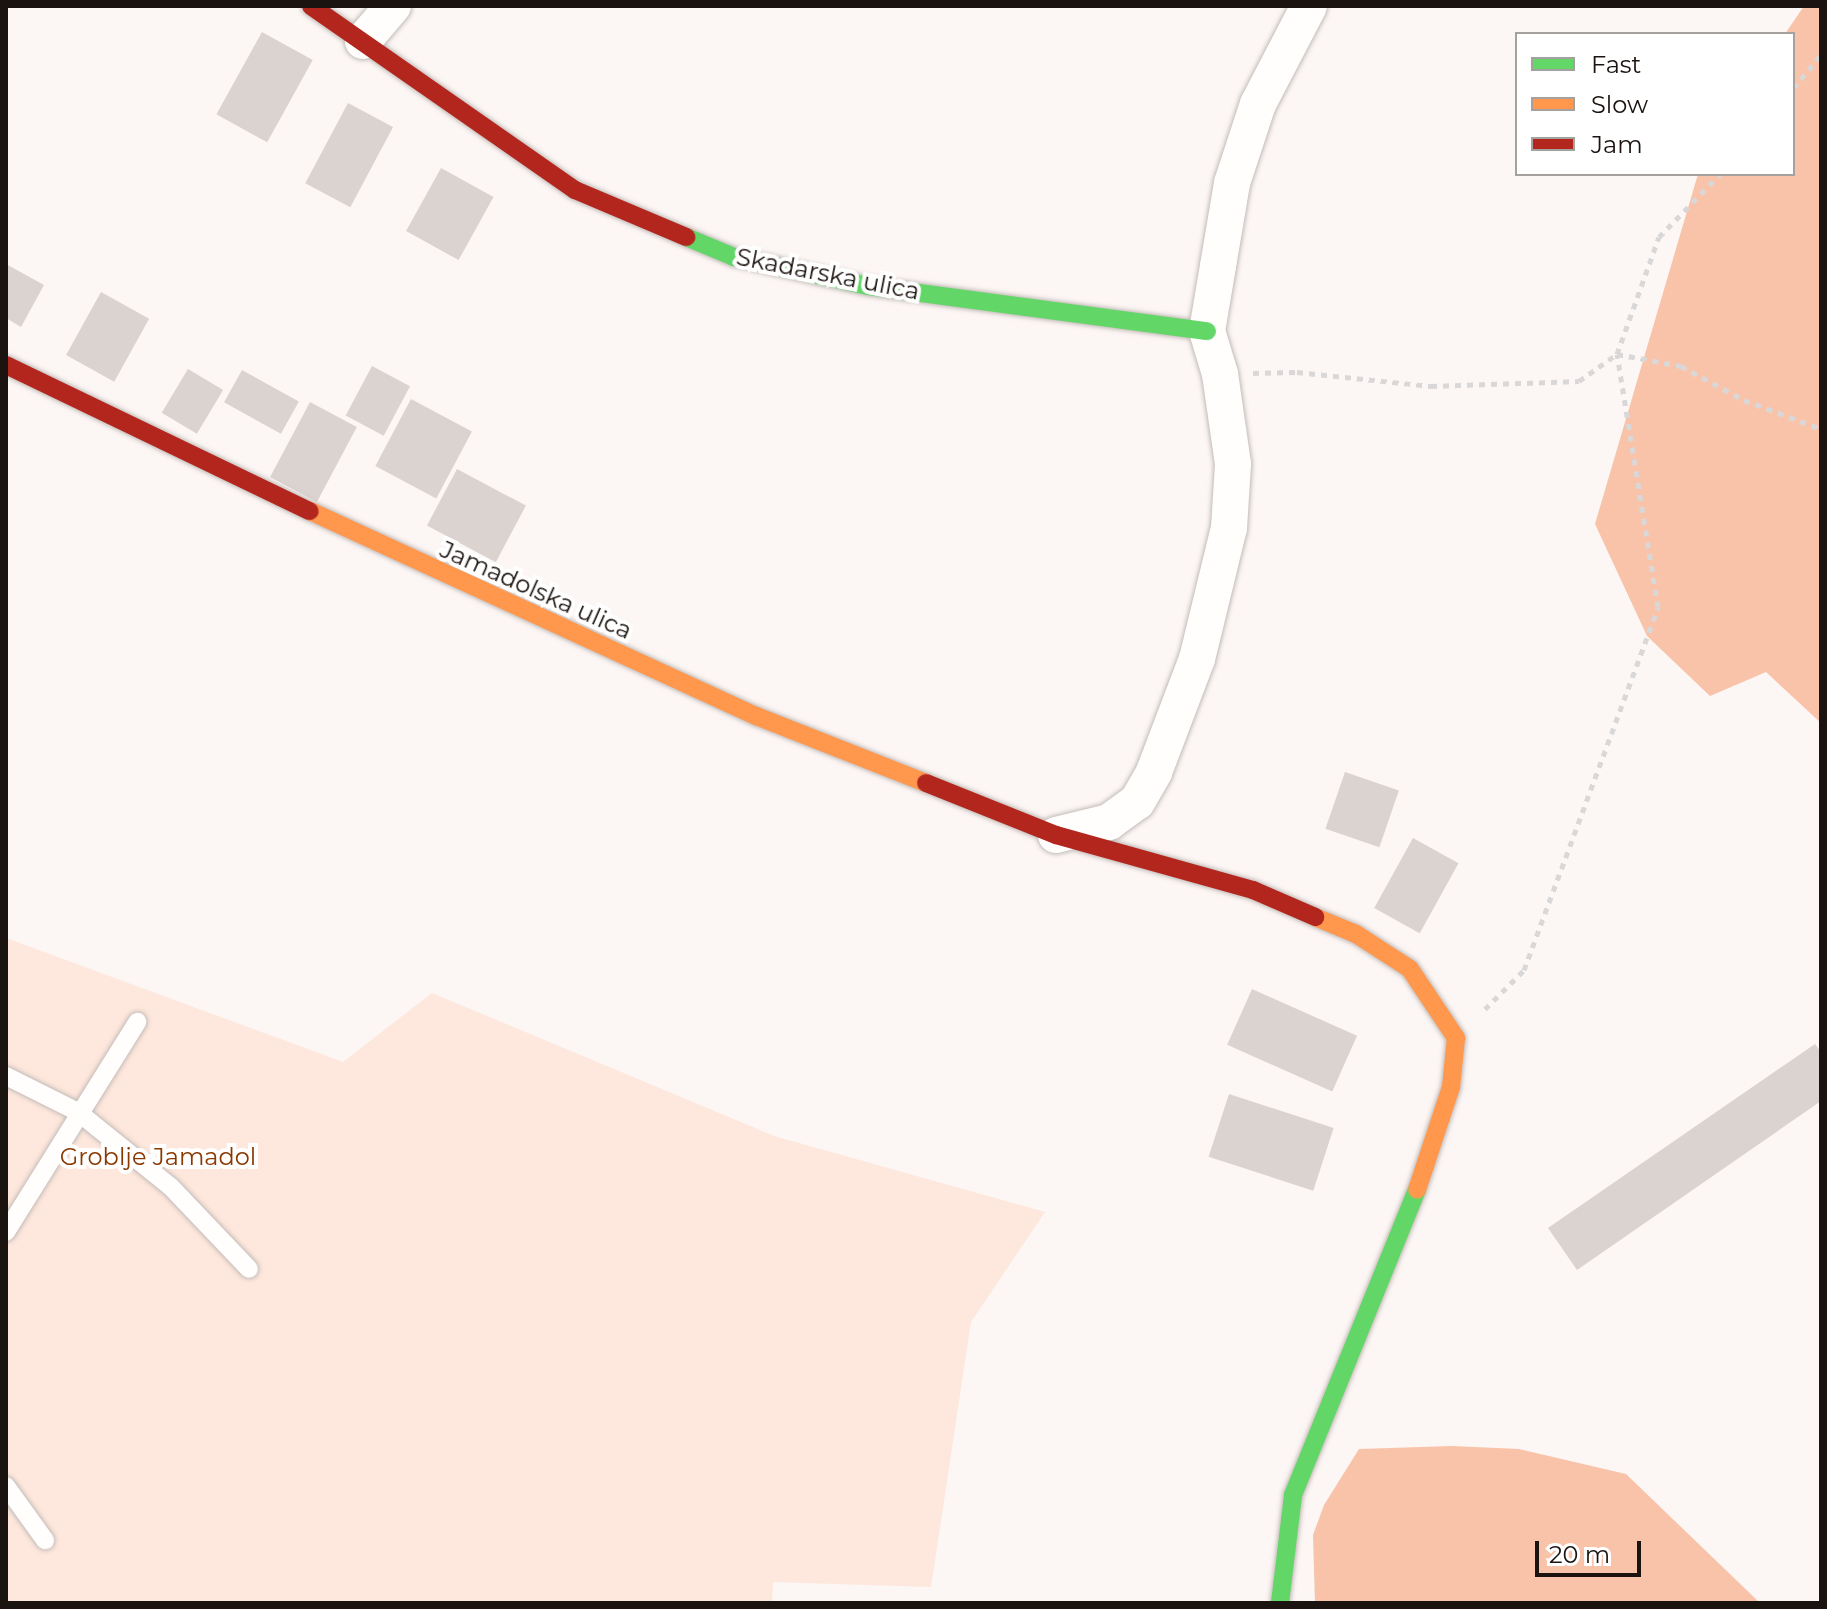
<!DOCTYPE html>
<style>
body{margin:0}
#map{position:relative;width:1827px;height:1609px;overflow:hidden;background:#fcf6f4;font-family:Montserrat,sans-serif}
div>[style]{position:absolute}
.green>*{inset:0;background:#fee7dc}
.forest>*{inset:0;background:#f8c3a9}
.building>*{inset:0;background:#dad3d0;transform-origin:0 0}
.path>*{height:5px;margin-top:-2.5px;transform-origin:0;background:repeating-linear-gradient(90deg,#d9d7d7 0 6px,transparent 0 12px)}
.roads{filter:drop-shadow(0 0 2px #c3bcb9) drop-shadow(0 0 2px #c3bcb9)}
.lane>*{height:18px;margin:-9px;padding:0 9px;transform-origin:9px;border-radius:9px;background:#fffefd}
.street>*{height:36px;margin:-18px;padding:0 18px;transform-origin:18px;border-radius:18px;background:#fffefd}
.fast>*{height:18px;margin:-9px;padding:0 9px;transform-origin:9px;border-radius:9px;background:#63d668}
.slow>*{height:18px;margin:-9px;padding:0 9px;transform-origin:9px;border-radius:9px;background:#ff974d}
.jam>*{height:18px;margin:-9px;padding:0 9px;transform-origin:9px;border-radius:9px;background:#b3261e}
span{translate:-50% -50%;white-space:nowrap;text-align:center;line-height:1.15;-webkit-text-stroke:8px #fff;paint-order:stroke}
.street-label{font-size:24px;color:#1b130f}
.park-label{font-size:24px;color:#893900}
.frame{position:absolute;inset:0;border:8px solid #1b130f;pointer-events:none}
.legend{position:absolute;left:1515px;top:32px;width:280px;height:144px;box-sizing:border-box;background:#fff;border:2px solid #a4a19f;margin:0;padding:10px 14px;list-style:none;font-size:24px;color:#1b130f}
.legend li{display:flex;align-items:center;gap:16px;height:40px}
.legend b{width:40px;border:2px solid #a4a19f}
.scale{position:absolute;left:1535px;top:1541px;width:106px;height:36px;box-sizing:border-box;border:4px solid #1b130f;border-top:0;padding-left:10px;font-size:24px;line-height:28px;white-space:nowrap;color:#1b130f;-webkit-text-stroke:6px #fff;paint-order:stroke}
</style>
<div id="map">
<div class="green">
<i style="clip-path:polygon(6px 938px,343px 1062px,432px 993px,774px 1136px,1045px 1212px,971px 1322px,931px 1587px,773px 1582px,772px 1603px,6px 1603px)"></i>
</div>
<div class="forest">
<i style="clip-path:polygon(1804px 6px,1821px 6px,1821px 723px,1766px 672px,1710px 696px,1647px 636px,1595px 524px,1698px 174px,1793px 174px,1793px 34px,1785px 34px)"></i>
<i style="clip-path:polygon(1452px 1446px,1519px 1449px,1626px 1474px,1760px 1603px,1315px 1603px,1313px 1535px,1324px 1505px,1359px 1449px)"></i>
</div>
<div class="building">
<i style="left:262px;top:32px;width:58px;height:94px;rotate:29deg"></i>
<i style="left:348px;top:103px;width:51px;height:91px;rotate:28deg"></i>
<i style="left:441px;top:168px;width:60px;height:72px;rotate:29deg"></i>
<i style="clip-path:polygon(6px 264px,44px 285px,21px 327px,6px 318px)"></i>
<i style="left:101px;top:292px;width:55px;height:72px;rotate:29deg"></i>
<i style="left:372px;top:366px;width:43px;height:56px;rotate:28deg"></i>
<i style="left:188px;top:369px;width:41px;height:51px;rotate:31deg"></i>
<i style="left:242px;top:370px;width:65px;height:37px;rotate:29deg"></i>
<i style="left:411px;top:399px;width:69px;height:76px;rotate:28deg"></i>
<i style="left:310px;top:402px;width:53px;height:85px;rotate:28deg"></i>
<i style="left:457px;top:469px;width:78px;height:64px;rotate:28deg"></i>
<i style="left:1345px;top:772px;width:57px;height:60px;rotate:19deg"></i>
<i style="left:1413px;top:838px;width:52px;height:80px;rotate:29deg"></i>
<i style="left:1252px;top:989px;width:115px;height:61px;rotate:24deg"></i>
<i style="clip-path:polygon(1815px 1044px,1821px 1052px,1821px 1101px,1577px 1270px,1548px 1228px)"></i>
<i style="left:1229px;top:1094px;width:110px;height:66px;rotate:18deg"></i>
</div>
<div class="path">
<i style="left:1793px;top:88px;width:43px;rotate:-49.7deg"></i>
<i style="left:1253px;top:373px;width:44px;rotate:-1.3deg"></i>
<i style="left:1297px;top:372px;width:135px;rotate:6deg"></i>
<i style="left:1431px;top:386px;width:148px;rotate:-1.9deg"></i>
<i style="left:1579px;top:381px;width:47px;rotate:-35.4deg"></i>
<i style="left:1617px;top:354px;width:65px;rotate:10.6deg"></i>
<i style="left:1681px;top:366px;width:72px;rotate:28.4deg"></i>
<i style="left:1744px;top:400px;width:82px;rotate:20.6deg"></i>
<i style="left:1485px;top:1009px;width:55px;rotate:-45deg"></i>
<i style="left:1524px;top:970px;width:387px;rotate:-69.7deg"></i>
<i style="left:1658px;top:607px;width:256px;rotate:-99.2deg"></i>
<i style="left:1617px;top:354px;width:124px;rotate:-70.3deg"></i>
<i style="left:1659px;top:237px;width:88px;rotate:-45.9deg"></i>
</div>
<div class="roads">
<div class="lane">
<i style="left:6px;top:1076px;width:80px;rotate:26.6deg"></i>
<i style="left:78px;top:1112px;width:119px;rotate:38.9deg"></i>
<i style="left:171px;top:1187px;width:113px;rotate:46.4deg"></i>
<i style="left:6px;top:1232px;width:248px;rotate:-58deg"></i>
<i style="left:6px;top:1486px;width:67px;rotate:54.2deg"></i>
</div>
<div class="street">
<i style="left:363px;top:41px;width:46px;rotate:-49.4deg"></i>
<i style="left:1056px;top:835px;width:55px;rotate:-13.8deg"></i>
<i style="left:1109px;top:822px;width:34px;rotate:-36deg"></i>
<i style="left:1137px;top:802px;width:34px;rotate:-60deg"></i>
<i style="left:1154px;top:772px;width:121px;rotate:-69.2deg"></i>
<i style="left:1197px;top:659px;width:135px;rotate:-76.3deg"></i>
<i style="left:1229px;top:528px;width:64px;rotate:-86.4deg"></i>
<i style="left:1233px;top:464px;width:91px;rotate:-98.2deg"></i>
<i style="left:1220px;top:374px;width:45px;rotate:-106.8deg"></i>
<i style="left:1207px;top:331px;width:66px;rotate:-80.4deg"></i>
<i style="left:1218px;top:266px;width:84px;rotate:-80.4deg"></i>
<i style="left:1232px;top:183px;width:83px;rotate:-71.8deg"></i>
<i style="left:1258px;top:104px;width:110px;rotate:-62.5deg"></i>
</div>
<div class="fast">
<i style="left:686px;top:237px;width:52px;rotate:22.6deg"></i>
<i style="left:734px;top:257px;width:137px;rotate:12.2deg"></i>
<i style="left:868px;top:286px;width:342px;rotate:7.6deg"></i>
<i style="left:1280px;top:1603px;width:109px;rotate:-83.1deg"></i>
<i style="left:1293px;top:1495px;width:329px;rotate:-67.9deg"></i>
</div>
<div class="slow">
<i style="left:310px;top:511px;width:491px;rotate:24.7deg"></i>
<i style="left:756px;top:716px;width:183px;rotate:21.5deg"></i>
<i style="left:1315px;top:917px;width:44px;rotate:22.5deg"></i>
<i style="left:1356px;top:934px;width:64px;rotate:32.9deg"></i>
<i style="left:1410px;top:969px;width:83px;rotate:56.3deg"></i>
<i style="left:1456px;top:1038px;width:49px;rotate:95.8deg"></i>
<i style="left:1451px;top:1087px;width:108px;rotate:108.3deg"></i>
</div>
<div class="jam">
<i style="left:311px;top:6px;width:322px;rotate:34.9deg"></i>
<i style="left:575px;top:190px;width:121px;rotate:22.9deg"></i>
<i style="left:6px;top:365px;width:337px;rotate:25.7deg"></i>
<i style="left:926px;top:783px;width:140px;rotate:21.8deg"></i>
<i style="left:1056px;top:835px;width:205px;rotate:15.6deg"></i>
<i style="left:1253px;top:890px;width:68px;rotate:23.5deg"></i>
</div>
</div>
<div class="street-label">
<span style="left:828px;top:274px;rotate:11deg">Skadarska ulica</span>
<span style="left:536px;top:590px;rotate:24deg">Jamadolska ulica</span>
</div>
<div class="park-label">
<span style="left:158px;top:1157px">Groblje Jamadol</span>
</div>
<div class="frame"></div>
<ul class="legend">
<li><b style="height:10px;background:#63d668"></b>Fast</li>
<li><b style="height:10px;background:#ff974d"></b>Slow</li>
<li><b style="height:10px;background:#b3261e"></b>Jam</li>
</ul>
<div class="scale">20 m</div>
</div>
